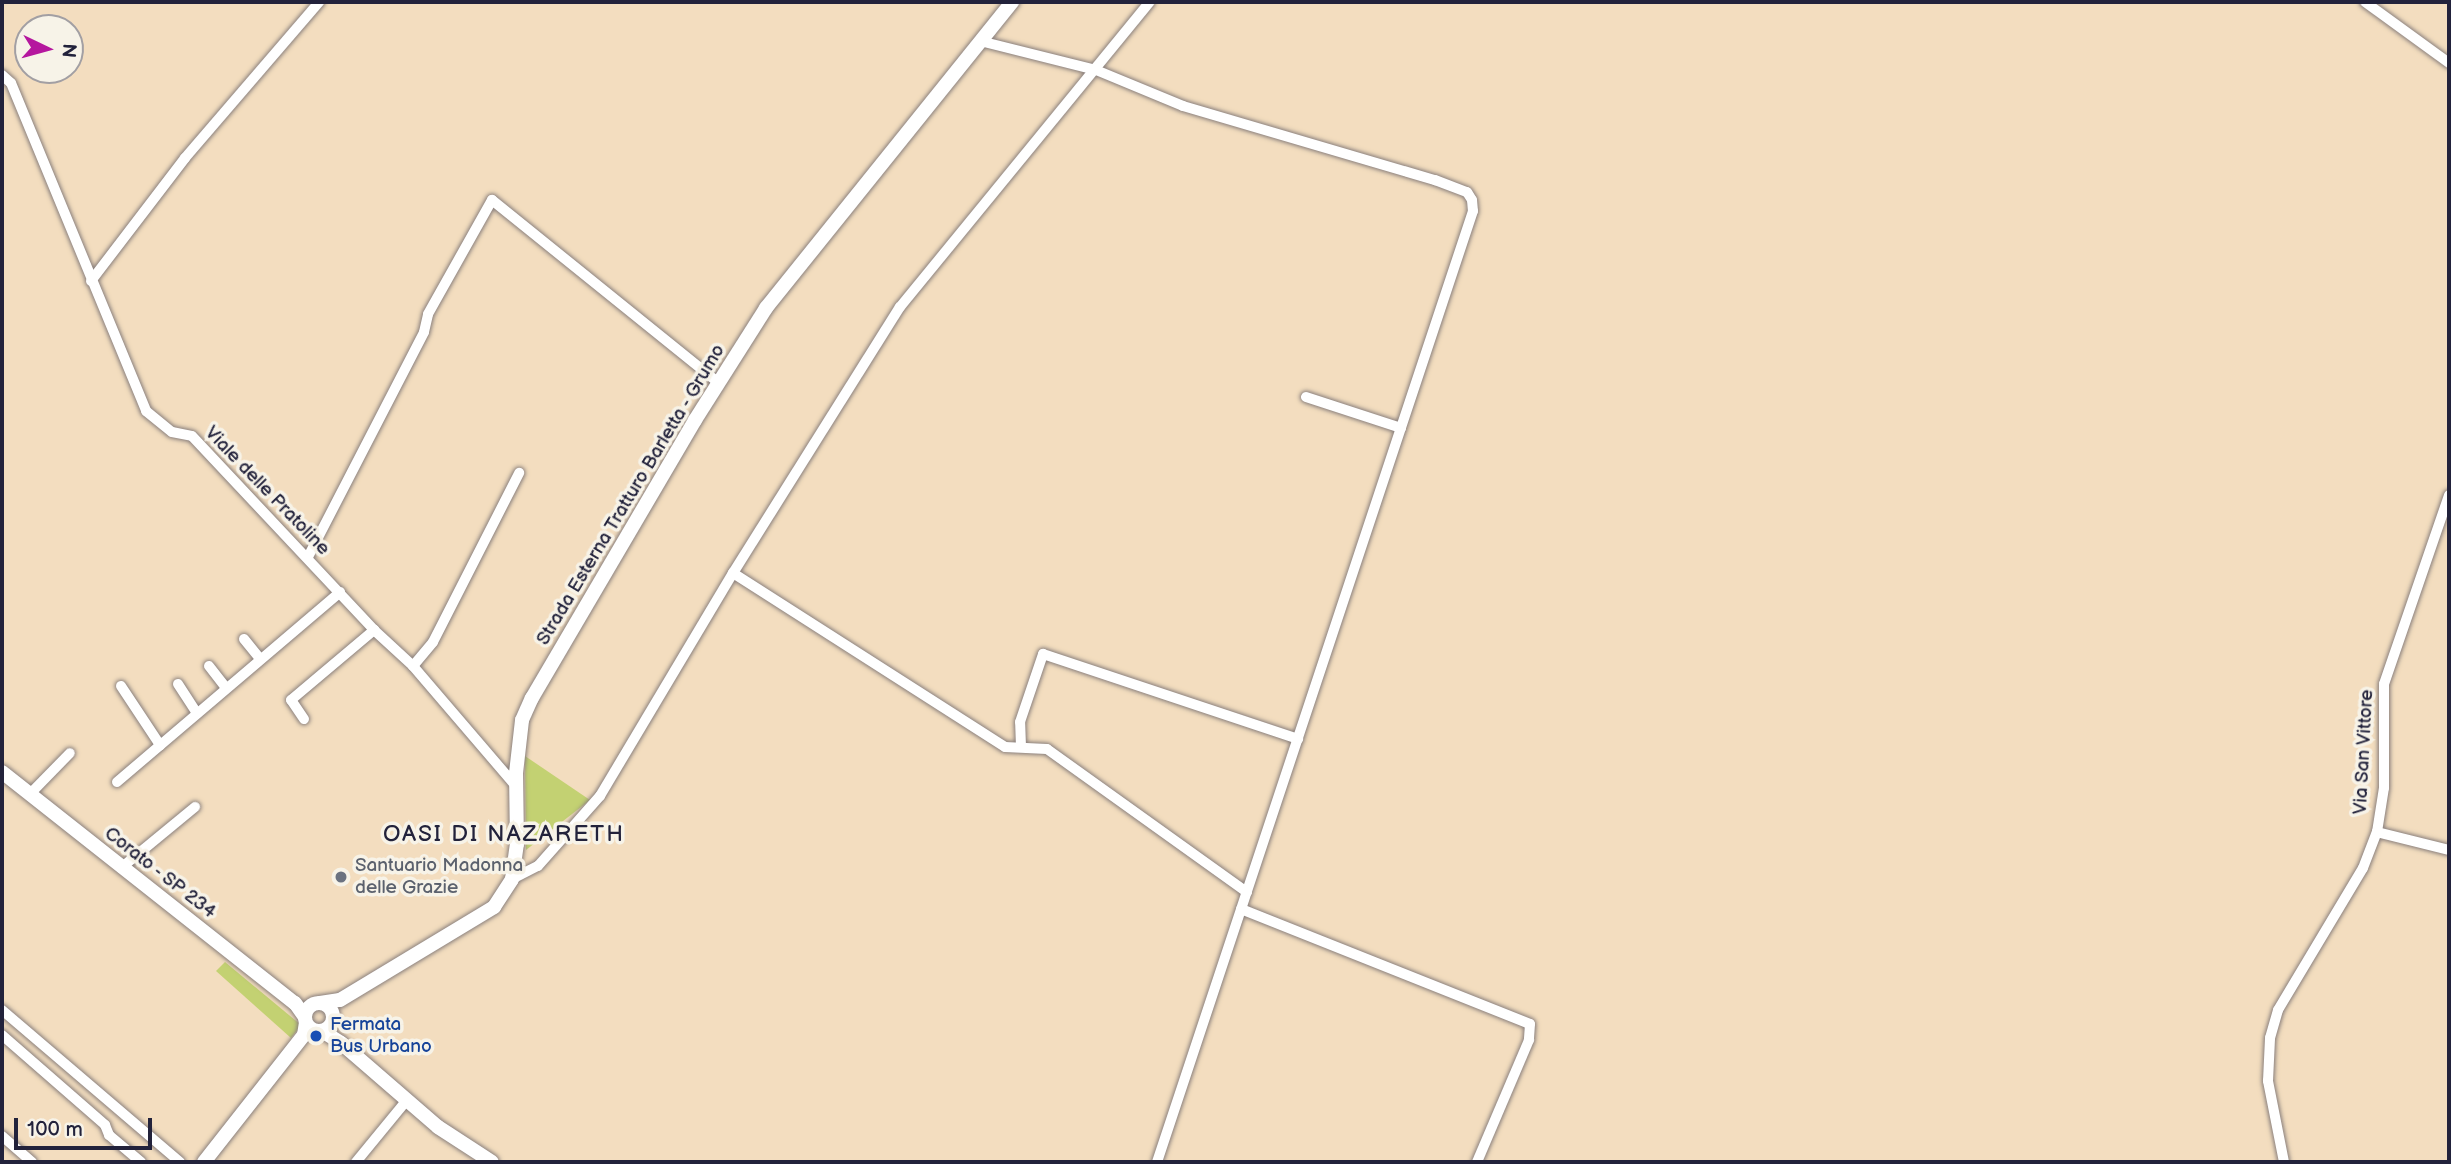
<!DOCTYPE html>
<style>
body{margin:0}
#map{position:relative;width:2451px;height:1164px;overflow:hidden;background:#f3ddbf;font-family:"Balsamiq Sans",sans-serif}
div>[style]{position:absolute}
.green>*{inset:0;background:#c3d172}
.roads{filter:drop-shadow(0 0 2px #8a807d) drop-shadow(0 0 2px #8a807d)}
.street>*{height:10px;margin:-5px;padding:0 5px;transform-origin:5px;border-radius:5px;background:#fff}
.secondary>*{height:14px;margin:-7px;padding:0 7px;transform-origin:7px;border-radius:7px;background:#fff}
.secondary>.ring{margin:-7px;padding:0;box-sizing:content-box;background:none;border:14px solid #fff;border-radius:50%}
.dots>*{width:19px;height:19px;translate:-50% -50%;box-sizing:border-box;border:4px solid #f7f3e8;border-radius:50%}
span{translate:-50% -50%;white-space:nowrap;text-align:center;line-height:1.15;-webkit-text-stroke:7px #f7f3e8;paint-order:stroke}
.street-label{font-size:19px;color:#22223b}
.worship-label{font-size:19px;color:#5b616d}
.left{translate:0 -50%;text-align:left}
.transit-label{font-size:19px;color:#164399}
.quarter-label{font-size:23px;color:#22223b;letter-spacing:2px}
.frame{position:absolute;inset:0;border:4px solid #22223b;pointer-events:none}
.north{position:absolute;left:14px;top:14px;width:70px;height:70px;box-sizing:border-box;background:#f7f3e8;border:2px solid #a29fa3;border-radius:50%;rotate:95deg;font-size:19px;font-weight:700;line-height:28px;text-align:center;color:#22223b}
.north::after{content:'';display:block;margin:auto;width:24px;height:32px;background:#b5179e;clip-path:polygon(50% 0,100% 100%,50% 72%,0 100%)}
.scale{position:absolute;left:14px;top:1118px;width:138px;height:32px;box-sizing:border-box;border:4px solid #22223b;border-top:0;padding-left:9px;font-size:21px;line-height:24px;white-space:nowrap;color:#22223b;-webkit-text-stroke:5px #f7f3e8;paint-order:stroke}
</style>
<div id="map">
<div class="green">
<i style="clip-path:polygon(525px 756px,590px 800px,526px 850px)"></i>
<i style="clip-path:polygon(225px 962px,301px 1025px,291px 1038px,216px 971px)"></i>
</div>
<div class="roads">
<div class="street">
<i style="left:2365px;top:2px;width:104px;rotate:36deg"></i>
<i style="left:980px;top:41px;width:120px;rotate:14deg"></i>
<i style="left:1096px;top:70px;width:94px;rotate:22.5deg"></i>
<i style="left:1183px;top:106px;width:263px;rotate:16.4deg"></i>
<i style="left:1435px;top:180px;width:34px;rotate:21deg"></i>
<i style="left:1467px;top:192px;width:9px;rotate:58deg"></i>
<i style="left:1472px;top:200px;width:11px;rotate:85deg"></i>
<i style="left:1473px;top:211px;width:1002px;rotate:108.38deg"></i>
<i style="left:2px;top:75px;width:12px;rotate:42deg"></i>
<i style="left:11px;top:83px;width:355px;rotate:67.6deg"></i>
<i style="left:146px;top:411px;width:33px;rotate:39deg"></i>
<i style="left:172px;top:432px;width:20px;rotate:11deg"></i>
<i style="left:192px;top:436px;width:266px;rotate:46.8deg"></i>
<i style="left:374px;top:630px;width:53px;rotate:42.7deg"></i>
<i style="left:413px;top:666px;width:158px;rotate:49.4deg"></i>
<i style="left:91px;top:281px;width:155px;rotate:-52.6deg"></i>
<i style="left:185px;top:158px;width:206px;rotate:-49.3deg"></i>
<i style="left:1306px;top:397px;width:100px;rotate:18.1deg"></i>
<i style="left:308px;top:557px;width:253px;rotate:-62.7deg"></i>
<i style="left:424px;top:332px;width:18px;rotate:-77deg"></i>
<i style="left:428px;top:314px;width:131px;rotate:-60.7deg"></i>
<i style="left:492px;top:200px;width:292px;rotate:38.9deg"></i>
<i style="left:733px;top:573px;width:323px;rotate:32.6deg"></i>
<i style="left:1005px;top:747px;width:42px;rotate:2.7deg"></i>
<i style="left:1047px;top:749px;width:246px;rotate:35.6deg"></i>
<i style="left:244px;top:639px;width:26px;rotate:51deg"></i>
<i style="left:209px;top:666px;width:28px;rotate:52deg"></i>
<i style="left:413px;top:666px;width:31px;rotate:-50deg"></i>
<i style="left:433px;top:642px;width:190px;rotate:-63deg"></i>
<i style="left:178px;top:684px;width:35px;rotate:57deg"></i>
<i style="left:121px;top:686px;width:71px;rotate:56.5deg"></i>
<i style="left:304px;top:719px;width:23px;rotate:-124deg"></i>
<i style="left:291px;top:700px;width:109px;rotate:-40.1deg"></i>
<i style="left:1021px;top:747px;width:25px;rotate:-92deg"></i>
<i style="left:1020px;top:722px;width:72px;rotate:-71.3deg"></i>
<i style="left:1043px;top:654px;width:269px;rotate:18.4deg"></i>
<i style="left:117px;top:782px;width:293px;rotate:-40.4deg"></i>
<i style="left:30px;top:794px;width:57px;rotate:-45.7deg"></i>
<i style="left:2377px;top:832px;width:74px;rotate:14deg"></i>
<i style="left:121px;top:868px;width:96px;rotate:-39.5deg"></i>
<i style="left:512px;top:879px;width:29px;rotate:-27deg"></i>
<i style="left:538px;top:866px;width:94px;rotate:-48.5deg"></i>
<i style="left:600px;top:796px;width:260px;rotate:-59.2deg"></i>
<i style="left:733px;top:573px;width:314px;rotate:-57.9deg"></i>
<i style="left:900px;top:307px;width:394px;rotate:-50.7deg"></i>
<i style="left:1241px;top:909px;width:311px;rotate:21.7deg"></i>
<i style="left:1530px;top:1024px;width:16px;rotate:94deg"></i>
<i style="left:1529px;top:1040px;width:133px;rotate:113.1deg"></i>
<i style="left:2px;top:1010px;width:234px;rotate:40.5deg"></i>
<i style="left:2px;top:1035px;width:137px;rotate:41.1deg"></i>
<i style="left:105px;top:1125px;width:11px;rotate:68deg"></i>
<i style="left:109px;top:1135px;width:42px;rotate:40.2deg"></i>
<i style="left:2px;top:1136px;width:40px;rotate:41deg"></i>
<i style="left:356px;top:1162px;width:80px;rotate:-50.6deg"></i>
<i style="left:2284px;top:1162px;width:83px;rotate:-101.2deg"></i>
<i style="left:2268px;top:1081px;width:43px;rotate:-87.3deg"></i>
<i style="left:2270px;top:1038px;width:29px;rotate:-74deg"></i>
<i style="left:2278px;top:1010px;width:165px;rotate:-59.1deg"></i>
<i style="left:2363px;top:868px;width:39px;rotate:-69deg"></i>
<i style="left:2377px;top:832px;width:45px;rotate:-81deg"></i>
<i style="left:2384px;top:788px;width:104px;rotate:-90deg"></i>
<i style="left:2384px;top:684px;width:200px;rotate:-71deg"></i>
</div>
<div class="secondary">
<i style="left:2px;top:772px;width:373px;rotate:38.3deg"></i>
<i style="left:295px;top:1003px;width:16px;rotate:55deg"></i>
<i class="ring" style="left:305px;top:1003px;width:14px;height:14px"></i>
<i style="left:320px;top:1003px;width:20px;rotate:-9deg"></i>
<i style="left:340px;top:1000px;width:180px;rotate:-31.1deg"></i>
<i style="left:494px;top:907px;width:33px;rotate:-57deg"></i>
<i style="left:512px;top:879px;width:35px;rotate:-82deg"></i>
<i style="left:517px;top:844px;width:71px;rotate:-90.8deg"></i>
<i style="left:516px;top:773px;width:53px;rotate:-83.5deg"></i>
<i style="left:522px;top:720px;width:24px;rotate:-66deg"></i>
<i style="left:532px;top:698px;width:322px;rotate:-59.6deg"></i>
<i style="left:695px;top:420px;width:133px;rotate:-57.6deg"></i>
<i style="left:766px;top:308px;width:393px;rotate:-51.2deg"></i>
<i style="left:322px;top:1031px;width:22px;rotate:32deg"></i>
<i style="left:341px;top:1043px;width:128px;rotate:40.9deg"></i>
<i style="left:438px;top:1127px;width:64px;rotate:32.9deg"></i>
<i style="left:204px;top:1162px;width:162px;rotate:-51.8deg"></i>
<i style="left:304px;top:1035px;width:12px;rotate:-81deg"></i>
</div>
</div>
<div class="dots">
<i style="left:341px;top:877px;background:#6b7280"></i>
<i style="left:316px;top:1036px;background:#1a4fb4"></i>
</div>
<div class="street-label">
<span style="left:267px;top:491px;rotate:46deg">Viale delle Pratoline</span>
<span style="left:631px;top:495px;rotate:-59deg">Strada Esterna Tratturo Barletta - Grumo</span>
<span style="left:2364px;top:752px;rotate:-87deg">Via San Vittore</span>
<span style="left:160px;top:873px;rotate:38deg">Corato - SP 234</span>
</div>
<div class="worship-label">
<span class="left" style="left:355px;top:877px">Santuario Madonna<br>delle Grazie</span>
</div>
<div class="transit-label">
<span class="left" style="left:330px;top:1036px">Fermata<br>Bus Urbano</span>
</div>
<div class="quarter-label">
<span style="left:504px;top:834px">OASI DI NAZARETH</span>
</div>
<div class="frame"></div>
<div class="north">N</div>
<div class="scale">100 m</div>
</div>
